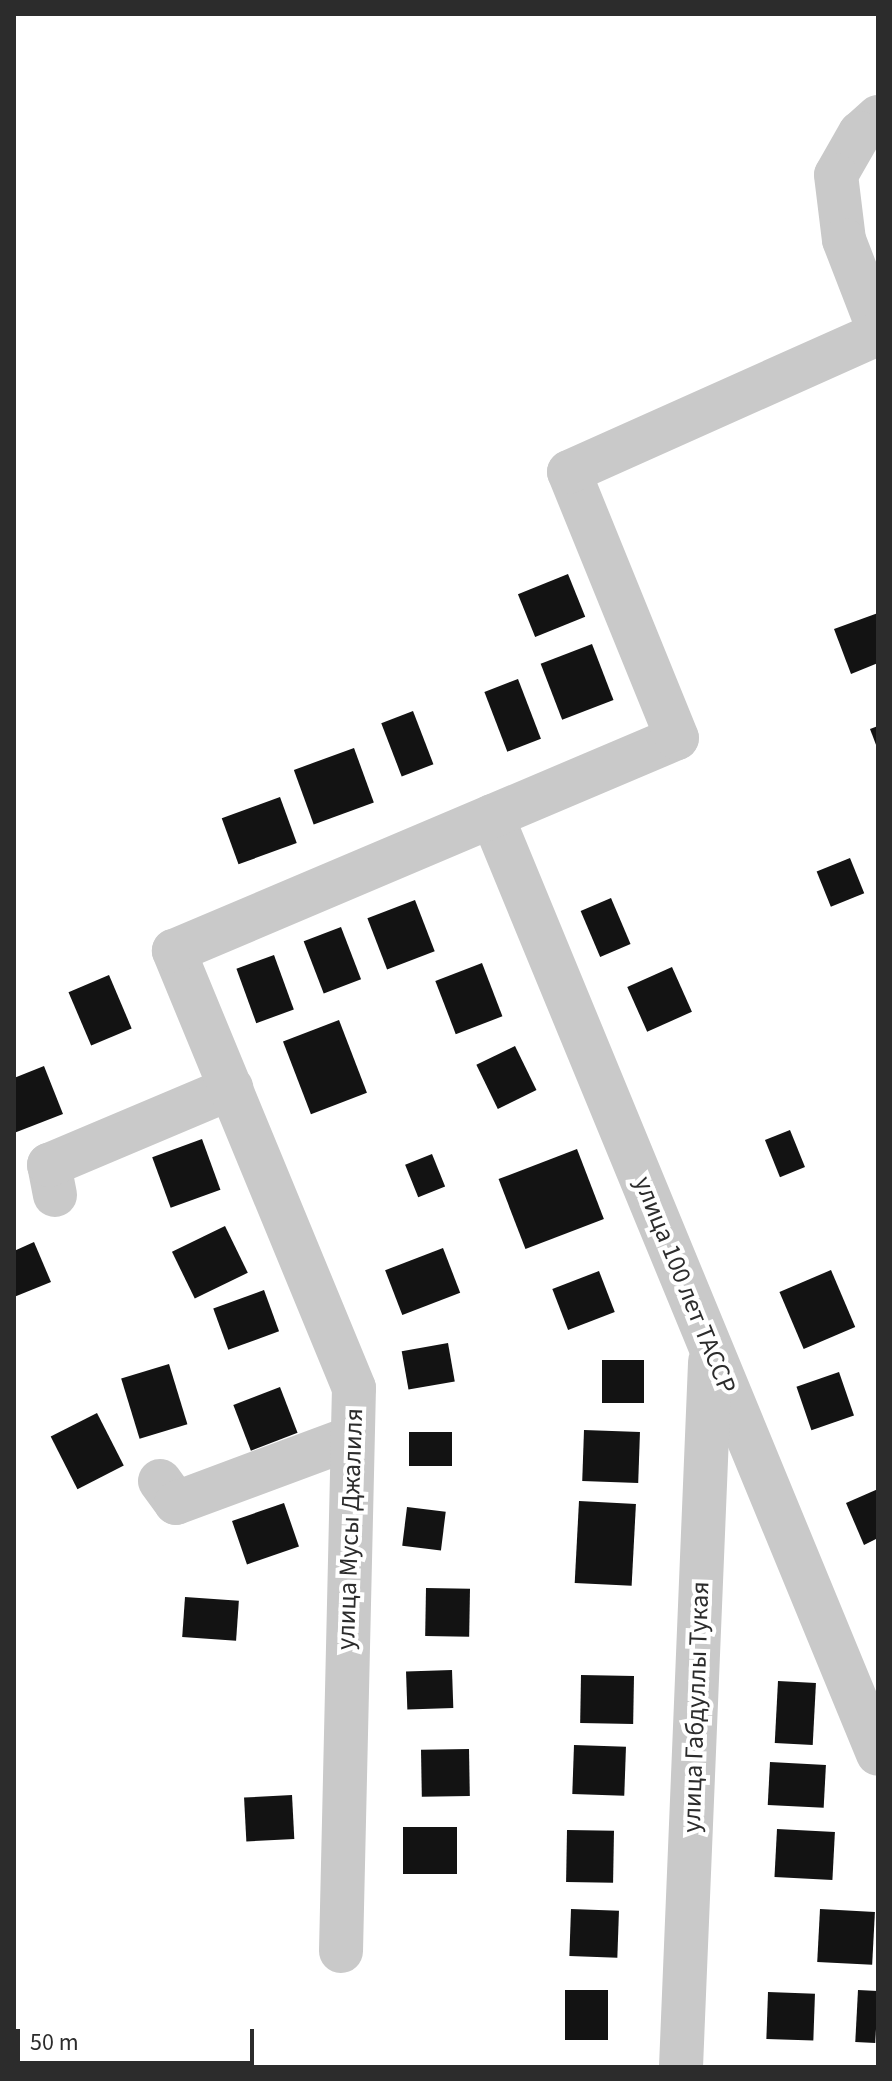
<!DOCTYPE html>
<meta charset="utf-8">
<style>
body{margin:0}
#map{position:relative;width:892px;height:2081px;overflow:hidden;background:#fff;font-family:"Source Sans 3",sans-serif}
div>[style]{position:absolute}
.building>*{inset:0;background:#131313;transform-origin:0 0}
.minor>*{height:44px;margin:-22px;padding:0 22px;transform-origin:22px;border-radius:22px;background:#c9c9c9}
span{translate:-50% -50%;white-space:nowrap;text-align:center;line-height:1.15;-webkit-text-stroke:8px #fff;paint-order:stroke}
.street-label{font-size:26px;color:#2c2c2c}
.frame{position:absolute;inset:0;border:16px solid #2c2c2c;pointer-events:none}
.scale{position:absolute;left:16px;top:2029px;width:238px;height:36px;box-sizing:border-box;border:4px solid #2c2c2c;border-top:0;padding-left:10px;font-size:24px;line-height:28px;white-space:nowrap;color:#2c2c2c;-webkit-text-stroke:6px #fff;paint-order:stroke}
</style>
<div id="map">
<div class="building">
<i style="left:568px;top:574px;width:46px;height:54px;rotate:68deg"></i>
<i style="clip-path:polygon(878px 613px,878px 663px,851px 674px,834px 629px)"></i>
<i style="left:592px;top:644px;width:60px;height:55px;rotate:69deg"></i>
<i style="left:518px;top:679px;width:64px;height:36px;rotate:69deg"></i>
<i style="left:413px;top:711px;width:57px;height:34px;rotate:69deg"></i>
<i style="clip-path:polygon(878px 726px,878px 750px,870px 729px)"></i>
<i style="left:354px;top:748px;width:58px;height:64px;rotate:70deg"></i>
<i style="left:280px;top:797px;width:49px;height:62px;rotate:70deg"></i>
<i style="left:850px;top:858px;width:38px;height:36px;rotate:68deg"></i>
<i style="left:611px;top:898px;width:50px;height:33px;rotate:67deg"></i>
<i style="left:415px;top:900px;width:55px;height:51px;rotate:69deg"></i>
<i style="left:341px;top:927px;width:56px;height:40px;rotate:69deg"></i>
<i style="left:274px;top:955px;width:58px;height:40px;rotate:70deg"></i>
<i style="left:482px;top:963px;width:57px;height:50px;rotate:69deg"></i>
<i style="left:672px;top:967px;width:49px;height:49px;rotate:66deg"></i>
<i style="left:109px;top:975px;width:58px;height:44px;rotate:67deg"></i>
<i style="left:339px;top:1020px;width:78px;height:60px;rotate:69deg"></i>
<i style="left:515px;top:1046px;width:49px;height:43px;rotate:64deg"></i>
<i style="clip-path:polygon(44px 1066px,63px 1114px,14px 1133px,14px 1078px)"></i>
<i style="left:790px;top:1130px;width:40px;height:27px;rotate:68deg"></i>
<i style="left:202px;top:1139px;width:54px;height:53px;rotate:70deg"></i>
<i style="left:577px;top:1149px;width:75px;height:84px;rotate:69deg"></i>
<i style="left:432px;top:1154px;width:35px;height:29px;rotate:68deg"></i>
<i style="left:225px;top:1226px;width:52px;height:59px;rotate:64deg"></i>
<i style="clip-path:polygon(34px 1242px,51px 1282px,14px 1297px,14px 1251px)"></i>
<i style="left:443px;top:1248px;width:48px;height:62px;rotate:69deg"></i>
<i style="left:831px;top:1270px;width:62px;height:56px;rotate:67deg"></i>
<i style="left:599px;top:1271px;width:44px;height:50px;rotate:69deg"></i>
<i style="left:264px;top:1290px;width:44px;height:54px;rotate:70deg"></i>
<i style="left:448px;top:1343px;width:39px;height:47px;rotate:80deg"></i>
<i style="left:602px;top:1360px;width:42px;height:43px"></i>
<i style="left:169px;top:1364px;width:63px;height:50px;rotate:73deg"></i>
<i style="left:839px;top:1372px;width:46px;height:45px;rotate:71deg"></i>
<i style="left:280px;top:1387px;width:49px;height:50px;rotate:69deg"></i>
<i style="left:97px;top:1413px;width:59px;height:52px;rotate:63deg"></i>
<i style="left:584px;top:1430px;width:56px;height:51px;rotate:2deg"></i>
<i style="left:409px;top:1432px;width:43px;height:34px"></i>
<i style="clip-path:polygon(878px 1489px,878px 1538px,864px 1545px,846px 1503px)"></i>
<i style="left:579px;top:1501px;width:57px;height:82px;rotate:3deg"></i>
<i style="left:284px;top:1503px;width:46px;height:55px;rotate:71deg"></i>
<i style="left:407px;top:1507px;width:39px;height:39px;rotate:7deg"></i>
<i style="left:426px;top:1588px;width:44px;height:48px;rotate:1deg"></i>
<i style="left:185px;top:1597px;width:54px;height:40px;rotate:4deg"></i>
<i style="left:452px;top:1670px;width:38px;height:46px;rotate:88deg"></i>
<i style="left:581px;top:1675px;width:53px;height:48px;rotate:1deg"></i>
<i style="left:778px;top:1681px;width:38px;height:62px;rotate:3deg"></i>
<i style="left:574px;top:1745px;width:52px;height:49px;rotate:2deg"></i>
<i style="left:469px;top:1749px;width:47px;height:48px;rotate:89deg"></i>
<i style="left:770px;top:1762px;width:56px;height:43px;rotate:3deg"></i>
<i style="left:292px;top:1795px;width:44px;height:48px;rotate:87deg"></i>
<i style="left:457px;top:1827px;width:47px;height:54px;rotate:90deg"></i>
<i style="left:777px;top:1829px;width:58px;height:48px;rotate:3deg"></i>
<i style="left:567px;top:1830px;width:47px;height:52px;rotate:1deg"></i>
<i style="left:571px;top:1909px;width:48px;height:47px;rotate:2deg"></i>
<i style="left:820px;top:1909px;width:55px;height:53px;rotate:3deg"></i>
<i style="left:608px;top:1990px;width:50px;height:43px;rotate:90deg"></i>
<i style="left:858px;top:1990px;width:20px;height:52px;rotate:3deg"></i>
<i style="left:768px;top:1992px;width:47px;height:47px;rotate:2deg"></i>
</div>
<div class="minor">
<i style="left:878px;top:117px;width:24px;rotate:138deg"></i>
<i style="left:860px;top:133px;width:48px;rotate:119.7deg"></i>
<i style="left:836px;top:175px;width:65px;rotate:83deg"></i>
<i style="left:844px;top:240px;width:94px;rotate:68.9deg"></i>
<i style="left:492px;top:816px;width:1014px;rotate:67.63deg"></i>
<i style="left:55px;top:1195px;width:31px;rotate:-101deg"></i>
<i style="left:49px;top:1165px;width:198px;rotate:-22.9deg"></i>
<i style="left:160px;top:1481px;width:27px;rotate:54deg"></i>
<i style="left:176px;top:1503px;width:187px;rotate:-20.4deg"></i>
<i style="left:341px;top:1951px;width:563px;rotate:-88.68deg"></i>
<i style="left:354px;top:1388px;width:473px;rotate:-112.4deg"></i>
<i style="left:174px;top:951px;width:546px;rotate:-22.95deg"></i>
<i style="left:677px;top:738px;width:287px;rotate:-112.1deg"></i>
<i style="left:569px;top:472px;width:338px;rotate:-24.1deg"></i>
<i style="left:681px;top:2067px;width:706px;rotate:-87.64deg"></i>
</div>
<div class="street-label">
<span style="left:685px;top:1285px;rotate:68deg">улица 100 лет ТАССР</span>
<span style="left:350px;top:1529px;rotate:-88deg">улица Мусы Джалиля</span>
<span style="left:696px;top:1707px;rotate:-88deg">улица Габдуллы Тукая</span>
</div>
<div class="frame"></div>
<div class="scale">50 m</div>
</div>
